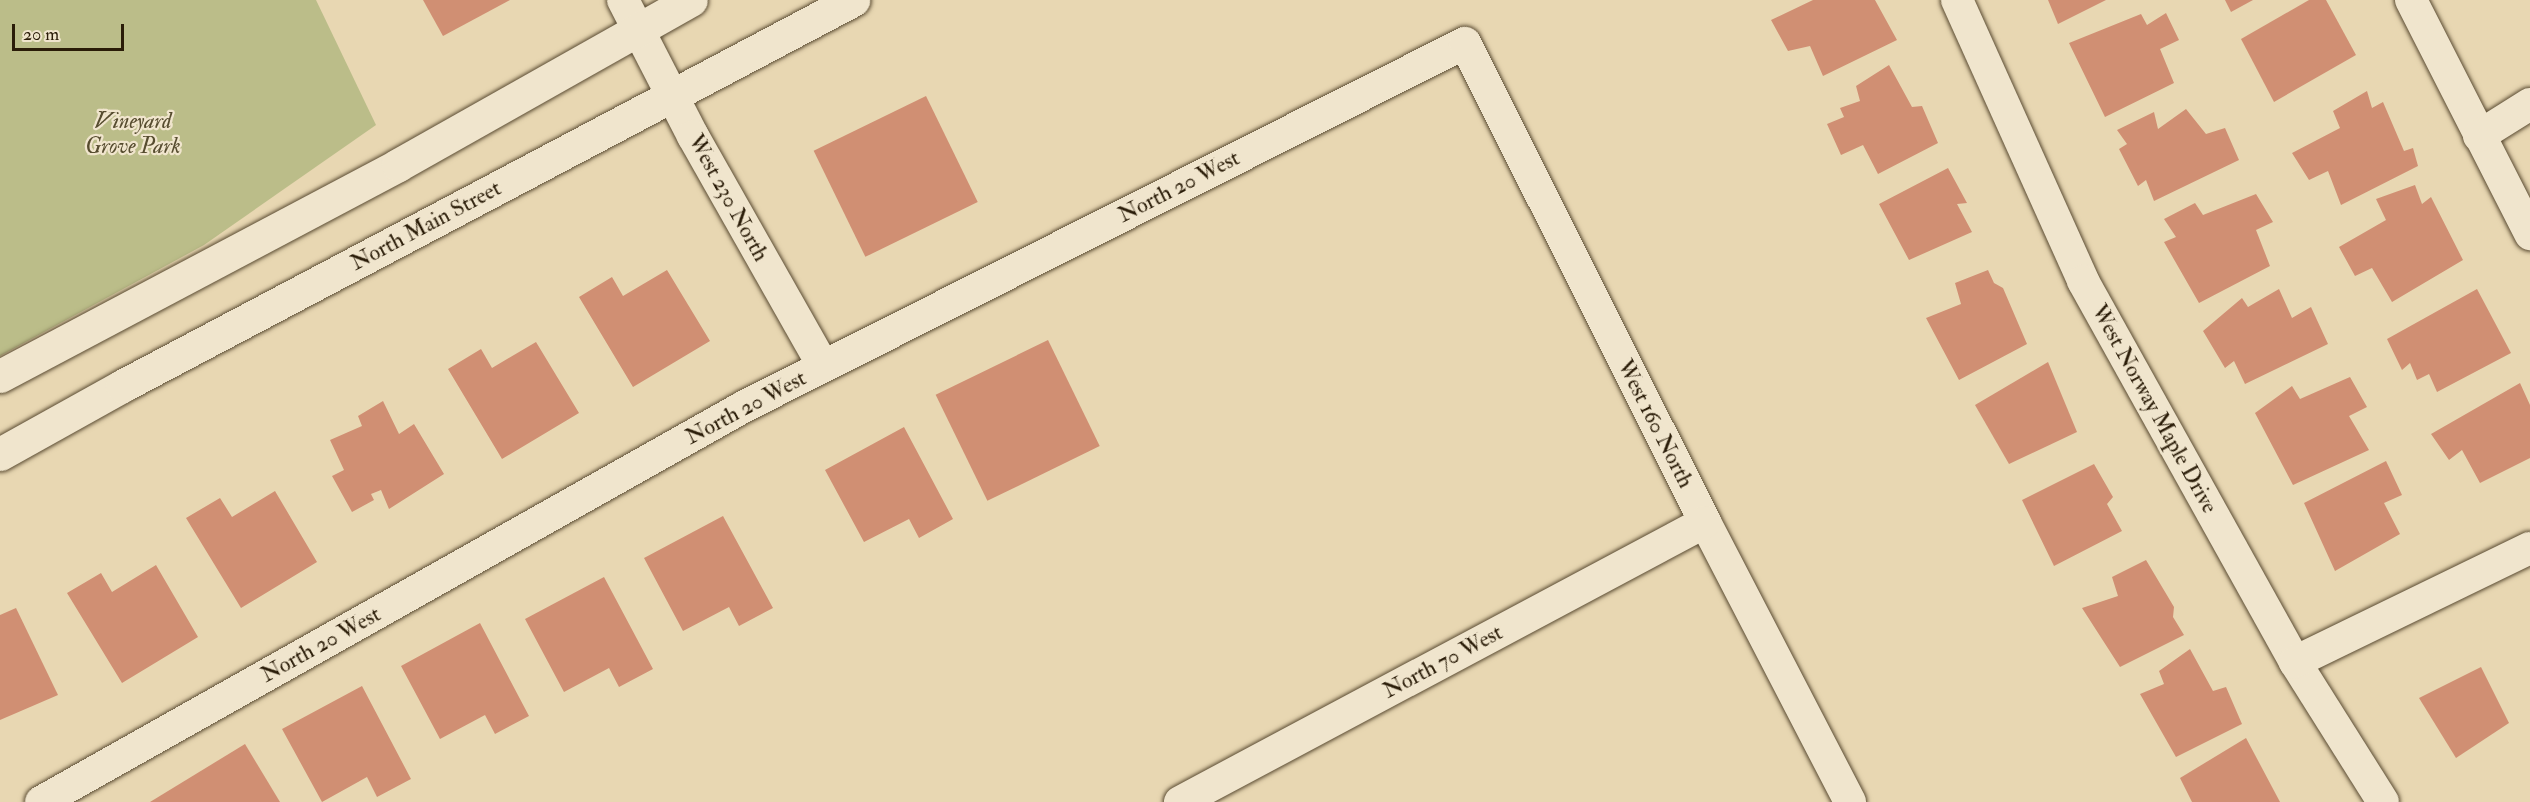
<!DOCTYPE html>
<style>
body{margin:0}
#map{position:relative;width:2530px;height:802px;overflow:hidden;background:#e8d7b2;font-family:"IM FELL Double Pica",serif}
div>[style]{position:absolute}
.green>*{inset:0;background:#bbbd89}
.building>*{inset:0;background:#d08f73;transform-origin:0 0}
.roads{filter:drop-shadow(0 0 2px #5a4b32) drop-shadow(0 0 2px #5a4b32)}
.street>*{height:32px;margin:-16px;padding:0 16px;transform-origin:16px;border-radius:16px;background:#f0e5cd}
.secondary>*{height:33px;margin:-16.5px;padding:0 16.5px;transform-origin:16.5px;border-radius:16.5px;background:#f0e5cd}
span{translate:-50% -50%;white-space:nowrap;text-align:center;line-height:1.15;-webkit-text-stroke:4.5px #f0e5cd;paint-order:stroke}
.park-label{font-size:22px;color:#564c2f;font-style:italic}
.street-label{font-size:22px;color:#2a1c08}
.scale{position:absolute;left:12px;top:24px;width:112px;height:27px;box-sizing:border-box;border:3px solid #2a1c08;border-top:0;padding-left:8px;font-size:18px;line-height:21px;white-space:nowrap;color:#2a1c08;-webkit-text-stroke:4px #f0e5cd;paint-order:stroke}
</style>
<div id="map">
<div class="green">
<i style="clip-path:polygon(0 0,316px 0,376px 125px,204px 245px,0 356px)"></i>
</div>
<div class="building">
<i style="clip-path:polygon(423px 0,510px 0,443px 36px)"></i>
<i style="clip-path:polygon(1813px 0,1875px 0,1897px 40px,1823px 76px,1810px 46px,1788px 51px,1771px 20px)"></i>
<i style="clip-path:polygon(2048px 0,2106px 0,2058px 24px)"></i>
<i style="clip-path:polygon(2225px 0,2253px 0,2231px 12px)"></i>
<i style="clip-path:polygon(2309px 0,2326px 0,2356px 55px,2274px 102px,2241px 39px)"></i>
<i style="clip-path:polygon(2166px 13px,2179px 40px,2160px 49px,2174px 83px,2105px 117px,2069px 43px,2141px 14px,2147px 25px)"></i>
<i style="clip-path:polygon(1889px 65px,1912px 107px,1922px 106px,1938px 143px,1878px 174px,1863px 145px,1841px 155px,1827px 124px,1844px 117px,1840px 108px,1860px 101px,1856px 86px)"></i>
<i style="clip-path:polygon(2367px 91px,2372px 108px,2383px 102px,2404px 151px,2413px 148px,2418px 166px,2341px 205px,2328px 171px,2309px 180px,2292px 153px,2340px 128px,2333px 111px)"></i>
<i style="left:926px;top:96px;width:118px;height:125px;rotate:64deg"></i>
<i style="clip-path:polygon(2186px 109px,2206px 134px,2225px 128px,2239px 160px,2154px 201px,2146px 180px,2138px 186px,2119px 149px,2127px 144px,2117px 130px,2154px 112px,2158px 129px)"></i>
<i style="clip-path:polygon(1948px 168px,1967px 203px,1957px 204px,1972px 232px,1909px 260px,1879px 204px)"></i>
<i style="clip-path:polygon(2415px 185px,2422px 204px,2431px 197px,2463px 260px,2392px 302px,2372px 268px,2355px 276px,2339px 247px,2386px 220px,2376px 199px)"></i>
<i style="clip-path:polygon(2256px 194px,2273px 222px,2256px 230px,2270px 266px,2199px 303px,2164px 242px,2176px 237px,2164px 219px,2195px 203px,2203px 215px)"></i>
<i style="clip-path:polygon(667px 270px,710px 341px,633px 387px,579px 297px,612px 277px,623px 296px)"></i>
<i style="clip-path:polygon(1988px 270px,1994px 283px,2003px 288px,2027px 344px,1959px 380px,1926px 318px,1961px 304px,1955px 283px)"></i>
<i style="clip-path:polygon(2279px 289px,2292px 318px,2311px 307px,2328px 344px,2245px 384px,2234px 361px,2225px 368px,2203px 331px,2242px 298px,2248px 307px)"></i>
<i style="clip-path:polygon(2477px 289px,2511px 353px,2437px 392px,2429px 374px,2417px 380px,2410px 363px,2402px 370px,2387px 339px)"></i>
<i style="left:1048px;top:340px;width:118px;height:125px;rotate:64deg"></i>
<i style="clip-path:polygon(536px 342px,579px 413px,502px 459px,448px 369px,481px 349px,492px 368px)"></i>
<i style="clip-path:polygon(2048px 362px,2077px 432px,2009px 464px,1975px 405px)"></i>
<i style="clip-path:polygon(2350px 377px,2367px 407px,2349px 416px,2369px 450px,2293px 485px,2255px 413px,2292px 386px,2300px 399px)"></i>
<i style="clip-path:polygon(2520px 383px,2530px 405px,2530px 458px,2480px 483px,2462px 450px,2449px 460px,2431px 434px)"></i>
<i style="clip-path:polygon(383px 401px,399px 434px,414px 424px,444px 474px,389px 509px,381px 490px,371px 494px,374px 500px,352px 512px,332px 476px,344px 470px,330px 440px,362px 426px,358px 416px)"></i>
<i style="clip-path:polygon(904px 427px,953px 519px,919px 538px,909px 519px,864px 542px,825px 470px)"></i>
<i style="clip-path:polygon(2386px 461px,2402px 495px,2384px 503px,2400px 534px,2335px 571px,2304px 503px)"></i>
<i style="clip-path:polygon(2094px 464px,2113px 497px,2107px 504px,2122px 531px,2054px 566px,2022px 500px)"></i>
<i style="clip-path:polygon(275px 491px,317px 562px,241px 608px,186px 518px,220px 498px,232px 517px)"></i>
<i style="clip-path:polygon(723px 516px,773px 608px,739px 626px,729px 607px,683px 631px,644px 558px)"></i>
<i style="clip-path:polygon(2146px 560px,2174px 607px,2173px 617px,2184px 635px,2120px 667px,2082px 608px,2118px 596px,2112px 577px)"></i>
<i style="clip-path:polygon(156px 565px,198px 637px,122px 683px,67px 593px,101px 573px,112px 592px)"></i>
<i style="clip-path:polygon(604px 577px,653px 669px,619px 687px,609px 668px,564px 692px,525px 619px)"></i>
<i style="clip-path:polygon(16px 608px,58px 695px,0 720px,0 615px)"></i>
<i style="clip-path:polygon(480px 623px,529px 716px,495px 734px,485px 715px,440px 739px,401px 666px)"></i>
<i style="clip-path:polygon(2190px 649px,2213px 691px,2226px 687px,2242px 724px,2176px 757px,2140px 694px,2164px 684px,2159px 671px)"></i>
<i style="clip-path:polygon(2481px 667px,2509px 723px,2456px 758px,2419px 698px)"></i>
<i style="clip-path:polygon(362px 686px,411px 779px,377px 797px,367px 777px,322px 802px,282px 729px)"></i>
<i style="clip-path:polygon(2246px 738px,2280px 802px,2192px 802px,2180px 778px)"></i>
<i style="clip-path:polygon(245px 744px,280px 802px,150px 802px)"></i>
</div>
<div class="roads">
<div class="street">
<i style="left:623px;top:0;width:153px;rotate:62.8deg"></i>
<i style="left:693px;top:136px;width:264px;rotate:60.5deg"></i>
<i style="left:1957px;top:0;width:308px;rotate:65.8deg"></i>
<i style="left:2083px;top:281px;width:436px;rotate:60.9deg"></i>
<i style="left:2295px;top:662px;width:165px;rotate:57.8deg"></i>
<i style="left:2411px;top:0;width:263px;rotate:63deg"></i>
<i style="left:2479px;top:136px;width:60px;rotate:-32.1deg"></i>
<i style="left:2295px;top:662px;width:261px;rotate:-25.9deg"></i>
<i style="left:41px;top:802px;width:808px;rotate:-29.36deg"></i>
<i style="left:745px;top:406px;width:806px;rotate:-26.76deg"></i>
<i style="left:1465px;top:43px;width:536px;rotate:63.39deg"></i>
<i style="left:1705px;top:522px;width:315px;rotate:62.6deg"></i>
<i style="left:1180px;top:802px;width:595px;rotate:-28.07deg"></i>
</div>
<div class="secondary">
<i style="left:0;top:376px;width:450px;rotate:-27.9deg"></i>
<i style="left:398px;top:165px;width:336px;rotate:-29.4deg"></i>
<i style="left:0;top:454px;width:140px;rotate:-29.1deg"></i>
<i style="left:122px;top:386px;width:827px;rotate:-27.84deg"></i>
</div>
</div>
<div class="park-label">
<span style="left:133px;top:134px">Vineyard<br>Grove Park</span>
</div>
<div class="street-label">
<span style="left:1179px;top:187px;rotate:-27deg">North 20 West</span>
<span style="left:728px;top:198px;rotate:61deg">West 230 North</span>
<span style="left:426px;top:226px;rotate:-28deg">North Main Street</span>
<span style="left:746px;top:408px;rotate:-28deg">North 20 West</span>
<span style="left:2154px;top:409px;rotate:61deg">West Norway Maple Drive</span>
<span style="left:1655px;top:424px;rotate:63deg">West 160 North</span>
<span style="left:321px;top:645px;rotate:-29deg">North 20 West</span>
<span style="left:1443px;top:662px;rotate:-28deg">North 70 West</span>
</div>
<div class="scale">20 m</div>
</div>
